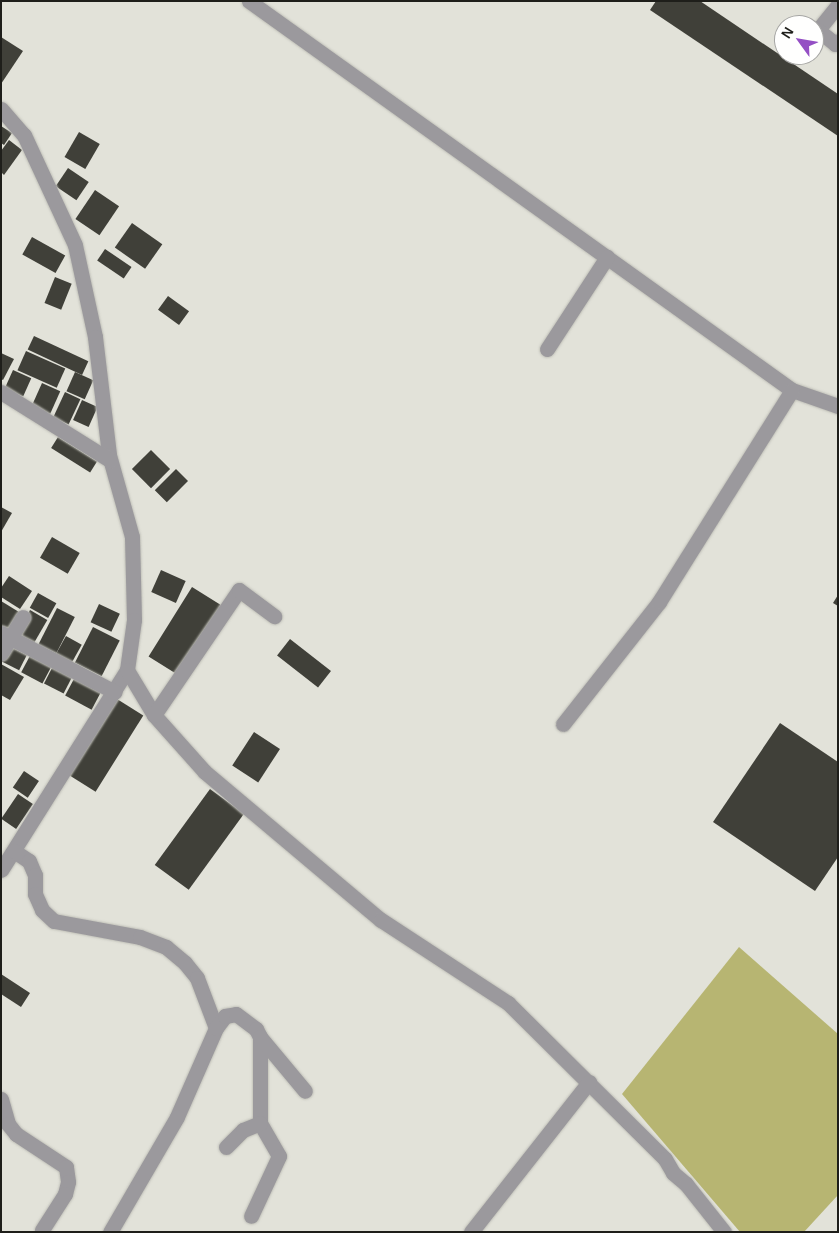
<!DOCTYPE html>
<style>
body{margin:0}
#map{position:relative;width:839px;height:1233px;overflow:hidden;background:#e2e2d9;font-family:Helvetica,sans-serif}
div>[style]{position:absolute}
.green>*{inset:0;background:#b7b572}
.building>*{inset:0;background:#404039;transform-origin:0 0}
.roads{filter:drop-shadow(0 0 1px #bfbfb7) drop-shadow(0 0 1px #bfbfb7)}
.minor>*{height:15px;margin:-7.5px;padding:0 7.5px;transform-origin:7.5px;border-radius:7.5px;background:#9b999d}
span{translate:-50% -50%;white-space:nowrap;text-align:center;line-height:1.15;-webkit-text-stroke:5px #fffffe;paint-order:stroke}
.frame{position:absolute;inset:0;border:2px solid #1e1e1a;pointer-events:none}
.north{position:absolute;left:774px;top:15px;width:50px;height:50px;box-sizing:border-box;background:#fffffe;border:1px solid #a5a5a3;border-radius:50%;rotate:302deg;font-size:14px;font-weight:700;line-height:20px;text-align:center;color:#1e1e1a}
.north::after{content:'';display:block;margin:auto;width:18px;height:22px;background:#944fc4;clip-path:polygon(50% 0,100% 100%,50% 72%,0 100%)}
</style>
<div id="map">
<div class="green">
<i style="clip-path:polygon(739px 947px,838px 1034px,838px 1195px,804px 1232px,740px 1232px,622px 1094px)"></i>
</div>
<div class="building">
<i style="clip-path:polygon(656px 1px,700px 1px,838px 94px,838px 136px,650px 10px)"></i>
<i style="clip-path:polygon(1px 37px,23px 51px,1px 84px)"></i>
<i style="clip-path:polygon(1px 126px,12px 133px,4px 145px,1px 143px)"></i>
<i style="left:79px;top:132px;width:24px;height:29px;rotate:30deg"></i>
<i style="clip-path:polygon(9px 140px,22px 150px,4px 175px,1px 172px,1px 151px)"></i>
<i style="left:68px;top:168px;width:25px;height:22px;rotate:34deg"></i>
<i style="left:95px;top:190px;width:29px;height:35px;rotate:34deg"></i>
<i style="left:132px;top:223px;width:37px;height:30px;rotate:35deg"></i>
<i style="left:32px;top:237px;width:38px;height:20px;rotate:29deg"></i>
<i style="left:105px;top:249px;width:32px;height:14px;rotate:34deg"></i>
<i style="left:55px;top:277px;width:18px;height:28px;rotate:22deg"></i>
<i style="left:168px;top:296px;width:26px;height:17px;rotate:36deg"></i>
<i style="left:34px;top:336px;width:60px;height:15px;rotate:25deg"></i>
<i style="left:26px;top:351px;width:43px;height:21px;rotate:24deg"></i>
<i style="clip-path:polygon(1px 353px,14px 359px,3px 380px,1px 379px)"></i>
<i style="left:13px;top:370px;width:20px;height:20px;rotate:24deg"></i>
<i style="left:75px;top:372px;width:20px;height:21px;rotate:24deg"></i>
<i style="left:42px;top:383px;width:20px;height:25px;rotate:24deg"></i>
<i style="left:65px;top:392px;width:17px;height:28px;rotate:25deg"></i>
<i style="left:82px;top:400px;width:17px;height:22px;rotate:24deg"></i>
<i style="left:58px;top:437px;width:46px;height:13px;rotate:32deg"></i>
<i style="left:151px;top:450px;width:27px;height:27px;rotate:45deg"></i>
<i style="left:176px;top:469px;width:17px;height:30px;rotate:45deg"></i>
<i style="clip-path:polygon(1px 507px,12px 513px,1px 532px)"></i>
<i style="left:52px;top:537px;width:32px;height:24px;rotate:30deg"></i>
<i style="left:161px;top:570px;width:27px;height:24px;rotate:24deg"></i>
<i style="clip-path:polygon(9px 576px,32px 591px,20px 609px,1px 597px,1px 588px)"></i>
<i style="left:192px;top:587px;width:34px;height:82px;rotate:32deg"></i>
<i style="left:38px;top:593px;width:21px;height:17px;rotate:29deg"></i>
<i style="clip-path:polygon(838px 595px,838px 606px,833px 603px)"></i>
<i style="clip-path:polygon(1px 601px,19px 612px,7px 631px,1px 627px)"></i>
<i style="left:99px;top:604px;width:23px;height:20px;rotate:25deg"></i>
<i style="left:57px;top:608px;width:20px;height:41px;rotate:27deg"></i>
<i style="left:30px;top:610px;width:20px;height:29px;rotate:30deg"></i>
<i style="left:93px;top:627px;width:30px;height:40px;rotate:27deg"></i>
<i style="left:66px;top:636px;width:18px;height:21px;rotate:29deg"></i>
<i style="left:290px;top:639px;width:52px;height:21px;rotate:38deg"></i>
<i style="left:9px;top:646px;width:20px;height:17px;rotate:27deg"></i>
<i style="left:32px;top:652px;width:24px;height:23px;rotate:28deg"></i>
<i style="clip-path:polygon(1px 664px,24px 677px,10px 700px,1px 695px)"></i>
<i style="left:54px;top:664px;width:22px;height:22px;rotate:27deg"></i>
<i style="left:75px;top:677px;width:30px;height:21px;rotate:28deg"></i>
<i style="left:117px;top:699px;width:31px;height:90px;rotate:32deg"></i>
<i style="clip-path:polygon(780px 723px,838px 762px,838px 857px,815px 891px,713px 822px)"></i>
<i style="left:254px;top:732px;width:31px;height:40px;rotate:33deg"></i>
<i style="left:24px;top:771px;width:18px;height:20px;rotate:34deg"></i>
<i style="left:210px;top:789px;width:42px;height:94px;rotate:36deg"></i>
<i style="left:18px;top:794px;width:18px;height:30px;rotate:34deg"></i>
<i style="clip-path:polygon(1px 974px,30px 993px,21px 1007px,1px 994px)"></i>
</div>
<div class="roads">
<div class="minor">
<i style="left:249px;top:1px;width:668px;rotate:35.62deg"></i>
<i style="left:792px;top:390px;width:49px;rotate:19.2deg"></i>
<i style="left:838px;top:5px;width:32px;rotate:129deg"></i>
<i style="left:818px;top:30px;width:22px;rotate:39deg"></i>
<i style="left:835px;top:44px;width:4px;rotate:-45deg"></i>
<i style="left:1px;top:109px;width:35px;rotate:49deg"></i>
<i style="left:24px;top:135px;width:121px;rotate:65.1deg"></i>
<i style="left:75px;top:245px;width:94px;rotate:77.7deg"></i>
<i style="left:95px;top:337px;width:119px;rotate:83.2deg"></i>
<i style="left:109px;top:455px;width:85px;rotate:74.3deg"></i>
<i style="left:132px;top:537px;width:83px;rotate:88.6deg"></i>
<i style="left:134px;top:620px;width:50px;rotate:98deg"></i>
<i style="left:127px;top:670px;width:236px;rotate:122.2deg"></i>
<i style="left:547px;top:349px;width:110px;rotate:-56.9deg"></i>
<i style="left:1px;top:392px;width:128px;rotate:32deg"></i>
<i style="left:1px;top:633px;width:128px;rotate:27.4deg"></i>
<i style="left:1px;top:653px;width:42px;rotate:-58.6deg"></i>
<i style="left:127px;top:670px;width:52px;rotate:59deg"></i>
<i style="left:154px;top:715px;width:76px;rotate:48.2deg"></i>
<i style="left:205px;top:772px;width:230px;rotate:40.1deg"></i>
<i style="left:381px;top:920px;width:152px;rotate:33.2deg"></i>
<i style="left:508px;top:1003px;width:221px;rotate:44.8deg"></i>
<i style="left:665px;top:1159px;width:16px;rotate:60deg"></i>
<i style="left:673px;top:1173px;width:17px;rotate:40deg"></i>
<i style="left:686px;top:1184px;width:61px;rotate:51.6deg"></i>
<i style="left:154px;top:715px;width:151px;rotate:-55.8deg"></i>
<i style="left:239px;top:590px;width:44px;rotate:36.6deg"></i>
<i style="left:563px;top:724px;width:155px;rotate:-51.8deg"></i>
<i style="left:659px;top:602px;width:250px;rotate:-57.9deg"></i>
<i style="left:14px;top:851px;width:18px;rotate:34deg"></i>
<i style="left:29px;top:861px;width:15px;rotate:67deg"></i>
<i style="left:35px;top:875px;width:19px;rotate:90deg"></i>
<i style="left:35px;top:894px;width:17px;rotate:66deg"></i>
<i style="left:42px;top:910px;width:16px;rotate:43deg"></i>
<i style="left:54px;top:921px;width:87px;rotate:10.5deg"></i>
<i style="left:140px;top:937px;width:28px;rotate:21deg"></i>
<i style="left:166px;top:947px;width:25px;rotate:40deg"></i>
<i style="left:185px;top:963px;width:19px;rotate:51deg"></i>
<i style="left:197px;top:978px;width:53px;rotate:69.2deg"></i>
<i style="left:216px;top:1028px;width:97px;rotate:113.7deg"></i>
<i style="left:177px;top:1117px;width:133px;rotate:120.2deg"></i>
<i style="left:216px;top:1028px;width:15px;rotate:-53deg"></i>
<i style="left:225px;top:1016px;width:11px;rotate:-10deg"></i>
<i style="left:236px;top:1014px;width:25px;rotate:37deg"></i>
<i style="left:256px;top:1029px;width:9px;rotate:63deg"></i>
<i style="left:260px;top:1037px;width:86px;rotate:90deg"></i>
<i style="left:260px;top:1123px;width:38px;rotate:60deg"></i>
<i style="left:279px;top:1156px;width:66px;rotate:115deg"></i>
<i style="left:260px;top:1037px;width:70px;rotate:50.2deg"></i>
<i style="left:1px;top:1099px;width:26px;rotate:74deg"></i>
<i style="left:8px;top:1124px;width:13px;rotate:51deg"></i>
<i style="left:16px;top:1134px;width:60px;rotate:33.4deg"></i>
<i style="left:66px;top:1167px;width:15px;rotate:82deg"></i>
<i style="left:68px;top:1182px;width:12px;rotate:104deg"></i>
<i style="left:65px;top:1194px;width:43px;rotate:122.6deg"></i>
<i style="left:226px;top:1147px;width:24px;rotate:-45deg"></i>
<i style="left:243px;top:1130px;width:18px;rotate:-22deg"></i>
<i style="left:471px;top:1232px;width:191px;rotate:-51.8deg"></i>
</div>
</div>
<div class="frame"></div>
<div class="north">N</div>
</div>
